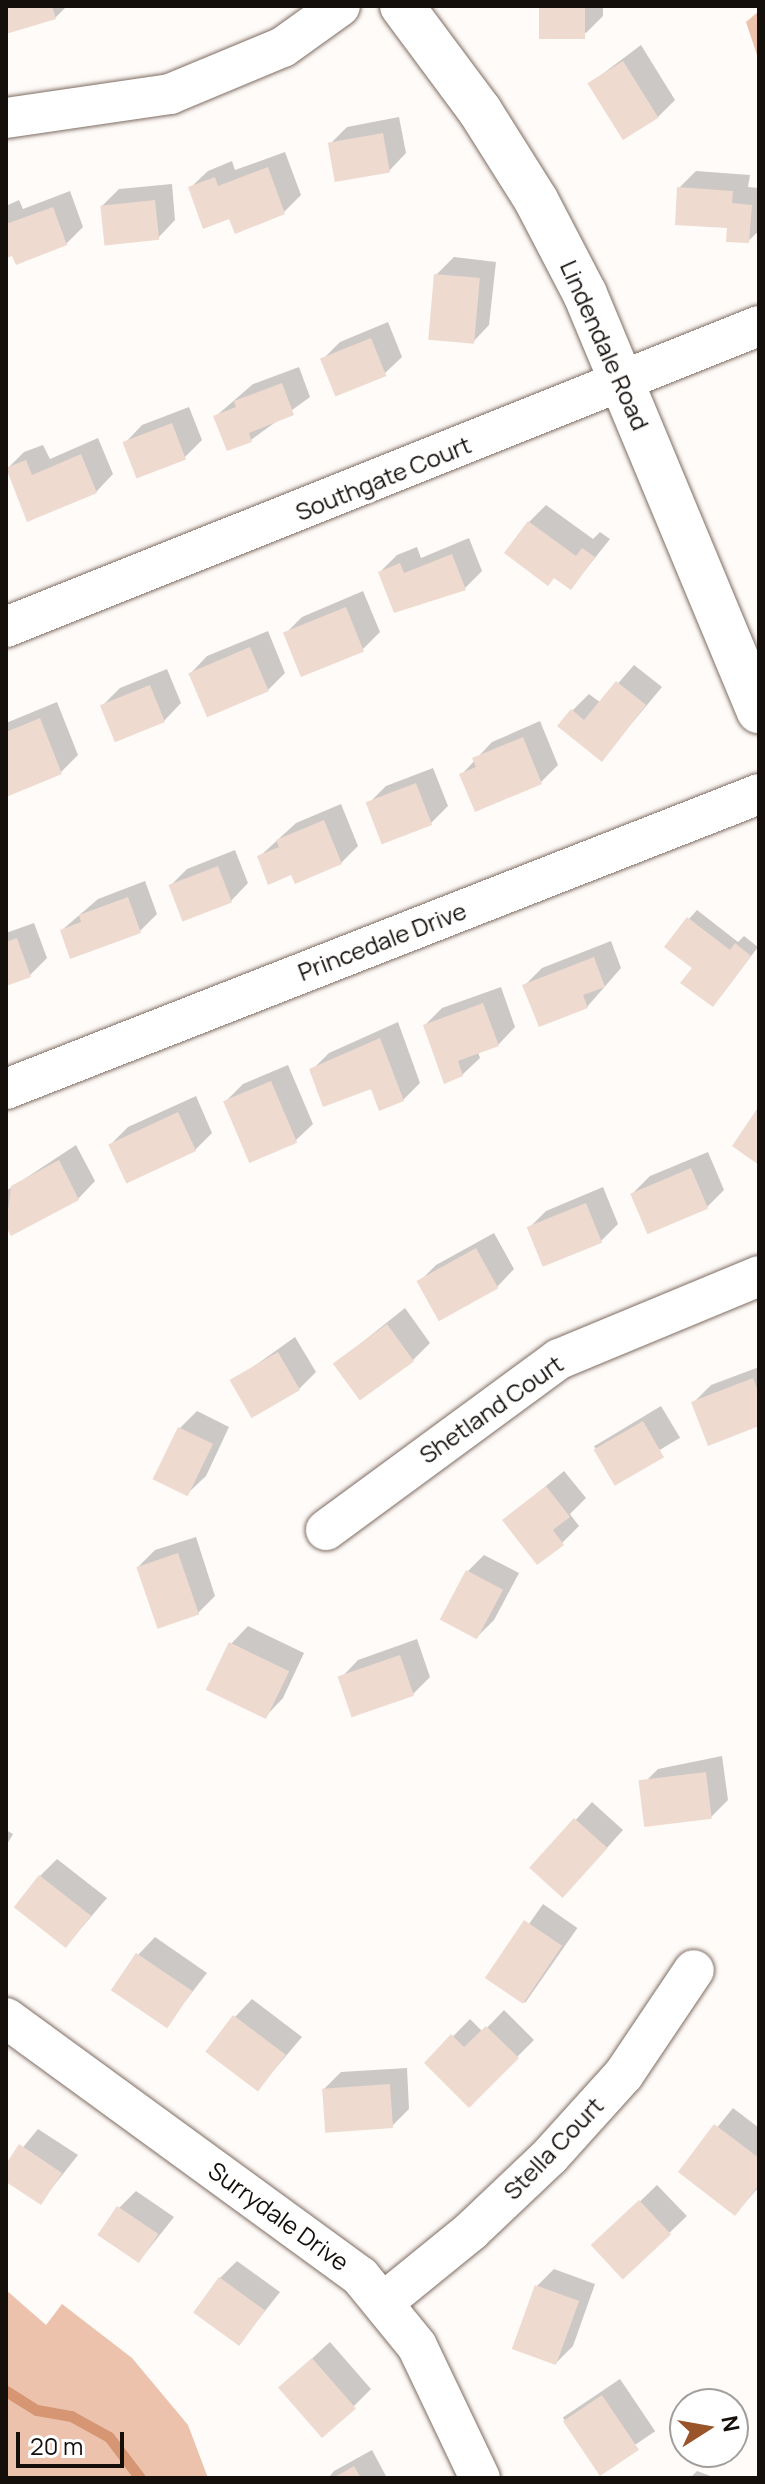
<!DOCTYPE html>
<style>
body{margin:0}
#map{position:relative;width:765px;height:2484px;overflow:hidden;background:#fffbf8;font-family:Manrope,sans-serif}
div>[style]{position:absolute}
.green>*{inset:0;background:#ecc2ac}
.shadow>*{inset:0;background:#0003;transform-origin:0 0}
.stream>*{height:11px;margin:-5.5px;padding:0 5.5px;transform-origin:5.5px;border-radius:5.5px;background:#d69673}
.building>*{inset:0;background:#efdacf;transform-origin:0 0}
.roads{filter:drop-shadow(0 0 2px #7f6d63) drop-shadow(0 0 2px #7f6d63)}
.street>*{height:40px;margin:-20px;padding:0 20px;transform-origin:20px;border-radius:20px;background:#fff}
.secondary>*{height:44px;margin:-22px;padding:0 22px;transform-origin:22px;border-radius:22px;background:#fff}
span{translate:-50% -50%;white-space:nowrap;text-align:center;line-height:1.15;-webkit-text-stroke:7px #fff;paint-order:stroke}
.street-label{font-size:24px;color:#150f0b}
.frame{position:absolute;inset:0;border:8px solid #150f0b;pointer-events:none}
.north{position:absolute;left:669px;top:2388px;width:80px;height:80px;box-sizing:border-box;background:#fff;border:2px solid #a19f9d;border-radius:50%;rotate:79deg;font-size:22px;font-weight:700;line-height:32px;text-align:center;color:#150f0b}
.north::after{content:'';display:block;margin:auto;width:28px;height:36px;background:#9a542a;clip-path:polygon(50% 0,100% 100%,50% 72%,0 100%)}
.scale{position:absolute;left:16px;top:2432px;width:108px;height:36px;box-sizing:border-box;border:4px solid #150f0b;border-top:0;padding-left:10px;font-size:24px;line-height:28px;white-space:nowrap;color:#150f0b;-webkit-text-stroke:6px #fff;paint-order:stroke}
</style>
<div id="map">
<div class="green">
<i style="clip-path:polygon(759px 11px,759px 61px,746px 22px)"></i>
<i style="clip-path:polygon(6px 2290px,46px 2325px,62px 2304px,132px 2358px,188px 2425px,208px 2478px,6px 2478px)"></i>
</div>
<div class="shadow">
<i style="clip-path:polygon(6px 6px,67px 6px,55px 18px,6px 32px)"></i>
<i style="clip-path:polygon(541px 6px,603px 6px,603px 16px,586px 33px)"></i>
<i style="clip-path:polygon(641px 45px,675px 100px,658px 117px,589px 84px)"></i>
<i style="clip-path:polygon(399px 117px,406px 153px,389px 171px,330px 144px,347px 127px)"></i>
<i style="clip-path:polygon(285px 152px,301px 195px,284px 212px,230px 216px,190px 188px,208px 171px,232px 161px,235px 170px)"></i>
<i style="clip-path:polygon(696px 171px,750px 175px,748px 187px,759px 188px,759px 231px,748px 241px,679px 188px)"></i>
<i style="clip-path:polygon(172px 184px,175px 220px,158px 238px,102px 206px,119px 189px)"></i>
<i style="clip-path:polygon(70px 191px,83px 227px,66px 244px,6px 256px,6px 206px,19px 200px,23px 209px)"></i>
<i style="clip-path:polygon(454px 257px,496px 262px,489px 325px,472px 343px,436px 275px)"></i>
<i style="clip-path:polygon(388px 322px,402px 357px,384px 374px,323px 359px,340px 342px)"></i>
<i style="clip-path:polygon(299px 367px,310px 397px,251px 440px,216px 416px,253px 384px)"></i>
<i style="clip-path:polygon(189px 407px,202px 440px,185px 457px,125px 443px,142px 425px)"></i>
<i style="clip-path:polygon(98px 438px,113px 474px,96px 492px,7px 469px,24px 452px,43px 445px,50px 459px)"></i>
<i style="clip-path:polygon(546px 505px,593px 539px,600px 532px,610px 539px,571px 588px,529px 522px)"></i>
<i style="clip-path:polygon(469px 538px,482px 571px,465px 588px,380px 572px,397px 555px,417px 547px,421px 558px)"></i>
<i style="clip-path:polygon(363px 591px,380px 632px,363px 649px,285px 634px,302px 617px)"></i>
<i style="clip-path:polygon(268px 631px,285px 673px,268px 690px,190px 674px,207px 656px)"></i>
<i style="clip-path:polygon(634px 665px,662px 687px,602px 759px,572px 711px,589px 694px,601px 703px)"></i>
<i style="clip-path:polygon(167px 669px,181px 703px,164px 721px,103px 705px,120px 688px)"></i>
<i style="clip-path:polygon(57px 702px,78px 755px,61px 772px,6px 794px,6px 723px)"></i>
<i style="clip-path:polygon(540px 721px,558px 765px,541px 782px,462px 774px,492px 742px)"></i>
<i style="clip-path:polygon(433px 768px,448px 806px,431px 823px,368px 804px,386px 786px)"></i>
<i style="clip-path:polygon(341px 804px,358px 846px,341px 863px,292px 872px,259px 857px,296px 823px)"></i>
<i style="clip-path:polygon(235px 850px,248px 883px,231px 901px,170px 886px,187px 869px)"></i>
<i style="clip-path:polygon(145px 881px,157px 914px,140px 931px,62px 930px,98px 899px)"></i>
<i style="clip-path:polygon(697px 910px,738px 942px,744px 936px,758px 947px,721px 996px,694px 967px,689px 919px)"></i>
<i style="clip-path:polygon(34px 923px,47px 958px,30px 975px,6px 984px,6px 933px)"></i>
<i style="clip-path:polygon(611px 941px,621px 968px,587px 1007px,525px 985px,542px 968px)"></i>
<i style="clip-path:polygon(501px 987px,515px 1027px,498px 1045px,478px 1052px,480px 1058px,462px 1075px,425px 1025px,442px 1008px)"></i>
<i style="clip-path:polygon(398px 1022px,420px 1083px,403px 1100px,312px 1070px,329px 1053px)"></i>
<i style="clip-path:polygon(288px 1065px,313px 1124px,295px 1141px,226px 1101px,243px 1084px)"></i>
<i style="clip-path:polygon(196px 1096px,212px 1133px,195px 1150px,111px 1144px,128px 1127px)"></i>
<i style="clip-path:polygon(76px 1145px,95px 1181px,78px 1199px,12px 1233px,6px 1223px,6px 1191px)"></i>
<i style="clip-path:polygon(708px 1152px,724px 1190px,707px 1207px,633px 1193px,650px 1176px)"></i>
<i style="clip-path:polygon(603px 1187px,618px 1224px,601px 1241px,529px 1228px,546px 1211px)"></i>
<i style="clip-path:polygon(494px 1233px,514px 1269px,497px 1287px,440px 1319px,419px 1282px,436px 1265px)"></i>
<i style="clip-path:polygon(405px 1308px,430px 1343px,413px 1360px,335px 1364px)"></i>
<i style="clip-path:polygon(295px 1337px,316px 1372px,299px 1389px,232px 1382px)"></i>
<i style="clip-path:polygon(759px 1367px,759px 1424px,694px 1402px,711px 1385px)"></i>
<i style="left:661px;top:1406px;width:37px;height:78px;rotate:59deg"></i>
<i style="clip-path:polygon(197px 1411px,229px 1427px,206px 1476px,188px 1493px,180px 1428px)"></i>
<i style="clip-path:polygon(564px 1471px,586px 1498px,570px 1514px,579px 1526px,562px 1543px,505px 1520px)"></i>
<i style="clip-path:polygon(196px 1537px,215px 1596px,198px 1613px,138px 1567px,155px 1550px)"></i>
<i style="clip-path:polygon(484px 1555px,519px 1573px,494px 1620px,477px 1637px,467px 1572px)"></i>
<i style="clip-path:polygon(248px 1626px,304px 1653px,283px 1698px,266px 1716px,231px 1644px)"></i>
<i style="clip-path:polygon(417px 1639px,430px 1677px,413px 1694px,341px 1678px,358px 1660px)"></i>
<i style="clip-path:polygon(722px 1756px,728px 1800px,711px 1817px,641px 1786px,658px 1769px)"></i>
<i style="clip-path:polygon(592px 1802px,623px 1830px,579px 1879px,532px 1868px)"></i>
<i style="clip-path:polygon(6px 1830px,13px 1834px,6px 1846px)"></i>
<i style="clip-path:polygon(57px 1859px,107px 1898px,66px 1946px,40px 1876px)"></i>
<i style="left:543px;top:1904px;width:42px;height:91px;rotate:35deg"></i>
<i style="clip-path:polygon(155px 1937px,207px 1973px,166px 2026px,138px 1955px)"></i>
<i style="clip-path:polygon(252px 1999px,302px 2037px,258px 2089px,235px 2017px)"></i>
<i style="clip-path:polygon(504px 2010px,534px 2040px,469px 2105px,427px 2063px,470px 2019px,483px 2032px)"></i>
<i style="clip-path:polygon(407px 2068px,409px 2109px,392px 2126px,324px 2089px,341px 2072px)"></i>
<i style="clip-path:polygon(733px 2108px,759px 2128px,759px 2187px,735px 2214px,681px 2172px)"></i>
<i style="clip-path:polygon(38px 2129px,78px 2155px,40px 2203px,6px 2180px,6px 2168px)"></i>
<i style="left:657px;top:2185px;width:43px;height:88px;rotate:46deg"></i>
<i style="clip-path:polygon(136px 2191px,174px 2217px,140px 2260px,119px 2208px)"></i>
<i style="clip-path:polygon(237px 2261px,280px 2292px,239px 2344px,220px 2278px)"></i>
<i style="clip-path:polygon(554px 2269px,595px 2284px,573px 2346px,556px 2363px,537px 2286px)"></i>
<i style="clip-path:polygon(330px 2342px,371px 2389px,354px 2406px,281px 2387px)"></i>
<i style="left:620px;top:2379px;width:63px;height:69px;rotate:56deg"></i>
<i style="clip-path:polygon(372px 2450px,387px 2478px,328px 2478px,334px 2471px)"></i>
<i style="clip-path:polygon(697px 2471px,716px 2478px,690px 2478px)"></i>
</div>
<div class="stream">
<i style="left:6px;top:2391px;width:36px;rotate:32deg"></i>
<i style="left:37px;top:2410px;width:35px;rotate:10deg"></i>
<i style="left:71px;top:2416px;width:43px;rotate:28.9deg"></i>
<i style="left:109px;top:2437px;width:51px;rotate:52.9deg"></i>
</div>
<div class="building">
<i style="clip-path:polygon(6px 6px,52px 6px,56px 19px,6px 34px)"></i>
<i style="left:539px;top:6px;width:46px;height:33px"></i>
<i style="left:623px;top:61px;width:67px;height:42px;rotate:58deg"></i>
<i style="left:383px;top:133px;width:40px;height:56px;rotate:80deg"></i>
<i style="clip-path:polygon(268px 167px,285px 214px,235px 234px,229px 219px,203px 229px,188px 187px,215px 177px,218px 186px)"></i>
<i style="clip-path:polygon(677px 187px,733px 191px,732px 203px,752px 205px,749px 243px,726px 242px,727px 228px,675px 225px)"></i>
<i style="left:155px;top:200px;width:40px;height:55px;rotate:84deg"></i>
<i style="clip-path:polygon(53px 207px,67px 245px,16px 265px,12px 256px,6px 258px,6px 224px)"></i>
<i style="left:434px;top:274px;width:46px;height:66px;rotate:5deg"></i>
<i style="left:371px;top:338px;width:41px;height:55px;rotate:68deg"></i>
<i style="clip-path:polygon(282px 383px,294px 415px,249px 433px,252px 442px,227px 451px,213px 416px,236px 407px,234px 401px)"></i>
<i style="left:172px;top:423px;width:39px;height:53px;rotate:69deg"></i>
<i style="clip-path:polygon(81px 454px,97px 493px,27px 522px,6px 468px,26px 460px,32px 475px)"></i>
<i style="clip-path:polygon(528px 521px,576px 556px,582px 548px,595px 557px,571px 590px,554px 578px,548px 586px,504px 553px)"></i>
<i style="clip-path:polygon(452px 554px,466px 590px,394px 613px,378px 572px,400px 563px,404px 573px)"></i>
<i style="left:346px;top:607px;width:48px;height:68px;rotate:68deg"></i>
<i style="left:250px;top:647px;width:48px;height:67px;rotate:67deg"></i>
<i style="clip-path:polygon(616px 681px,646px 705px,602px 762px,557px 726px,571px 709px,584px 720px)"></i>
<i style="left:150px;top:685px;width:40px;height:54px;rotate:68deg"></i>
<i style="clip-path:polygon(40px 718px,62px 774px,6px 797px,6px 732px)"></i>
<i style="clip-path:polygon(523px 737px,542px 784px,475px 812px,459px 774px,476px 767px,472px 758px)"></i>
<i style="left:416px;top:783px;width:45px;height:54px;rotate:69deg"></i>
<i style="clip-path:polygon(324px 820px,342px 864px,295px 884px,291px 875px,268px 885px,257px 856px,279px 847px,276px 840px)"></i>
<i style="left:218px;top:866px;width:39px;height:53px;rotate:69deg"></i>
<i style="clip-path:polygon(128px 897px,141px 933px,70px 959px,60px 930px,81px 922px,79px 915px)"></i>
<i style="clip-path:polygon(687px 917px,730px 950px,735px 943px,751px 956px,713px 1007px,680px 983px,692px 968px,664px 947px)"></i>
<i style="clip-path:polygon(17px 938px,31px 977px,6px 986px,6px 942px)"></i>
<i style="clip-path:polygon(594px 957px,605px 987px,583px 995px,588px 1008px,539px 1027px,522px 985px)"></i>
<i style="clip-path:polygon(483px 1003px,499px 1046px,458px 1061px,463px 1076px,444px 1084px,423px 1025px)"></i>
<i style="clip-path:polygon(380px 1038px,404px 1101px,379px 1111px,371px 1089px,323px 1107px,309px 1069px)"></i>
<i style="left:271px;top:1081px;width:67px;height:52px;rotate:67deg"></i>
<i style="clip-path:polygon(759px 1106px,759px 1165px,732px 1146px)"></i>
<i style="left:178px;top:1112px;width:43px;height:77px;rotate:65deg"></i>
<i style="clip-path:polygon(59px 1160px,79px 1200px,11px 1236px,6px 1227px,11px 1186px)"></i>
<i style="left:691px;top:1168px;width:44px;height:66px;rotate:67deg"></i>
<i style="left:586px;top:1203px;width:43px;height:64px;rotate:68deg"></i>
<i style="left:476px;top:1248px;width:46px;height:68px;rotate:61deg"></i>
<i style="left:387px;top:1324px;width:46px;height:67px;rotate:54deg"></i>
<i style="left:278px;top:1352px;width:44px;height:56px;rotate:60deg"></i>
<i style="clip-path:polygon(753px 1378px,759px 1394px,759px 1426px,708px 1446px,691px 1402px)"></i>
<i style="left:643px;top:1421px;width:42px;height:57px;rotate:60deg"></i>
<i style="left:178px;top:1427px;width:39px;height:58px;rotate:26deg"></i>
<i style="clip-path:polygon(546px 1486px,570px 1517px,553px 1530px,564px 1545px,537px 1565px,502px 1520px)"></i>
<i style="left:178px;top:1553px;width:65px;height:44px;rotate:71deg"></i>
<i style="left:466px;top:1570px;width:42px;height:56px;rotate:28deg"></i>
<i style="left:229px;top:1642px;width:67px;height:53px;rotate:26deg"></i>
<i style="left:400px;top:1655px;width:43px;height:66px;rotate:71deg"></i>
<i style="left:706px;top:1772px;width:47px;height:68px;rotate:83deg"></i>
<i style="left:574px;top:1818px;width:45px;height:67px;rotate:42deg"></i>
<i style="left:39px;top:1875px;width:66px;height:41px;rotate:38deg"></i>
<i style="left:524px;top:1920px;width:46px;height:70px;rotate:34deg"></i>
<i style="left:136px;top:1953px;width:68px;height:45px;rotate:34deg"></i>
<i style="left:233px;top:2015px;width:66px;height:46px;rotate:37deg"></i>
<i style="clip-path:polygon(486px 2026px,519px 2058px,469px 2108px,424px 2063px,451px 2034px,464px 2047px)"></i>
<i style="left:390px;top:2084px;width:44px;height:68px;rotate:86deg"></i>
<i style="clip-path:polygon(714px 2124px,759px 2158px,759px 2185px,735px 2216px,678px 2172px)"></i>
<i style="clip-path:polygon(19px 2144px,62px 2173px,41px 2205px,6px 2182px,6px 2164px)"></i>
<i style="left:639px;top:2200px;width:47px;height:66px;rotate:47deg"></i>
<i style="left:117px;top:2206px;width:50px;height:35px;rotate:34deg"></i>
<i style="left:219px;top:2277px;width:57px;height:44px;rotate:36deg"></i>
<i style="left:535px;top:2285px;width:47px;height:68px;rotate:20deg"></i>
<i style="left:312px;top:2358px;width:67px;height:45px;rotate:49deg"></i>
<i style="left:602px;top:2395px;width:66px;height:47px;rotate:56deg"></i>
<i style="clip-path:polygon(354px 2466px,361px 2478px,333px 2478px)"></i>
</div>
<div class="roads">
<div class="street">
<i style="left:6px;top:118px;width:166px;rotate:-8.3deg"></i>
<i style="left:170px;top:94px;width:122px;rotate:-22.6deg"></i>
<i style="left:283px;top:47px;width:70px;rotate:-35.7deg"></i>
<i style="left:6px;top:627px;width:811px;rotate:-21.79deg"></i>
<i style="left:6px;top:1089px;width:809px;rotate:-21.39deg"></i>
<i style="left:326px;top:1530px;width:289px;rotate:-36.3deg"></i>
<i style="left:559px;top:1359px;width:217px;rotate:-22.5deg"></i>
<i style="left:6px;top:2018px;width:438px;rotate:36.1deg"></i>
<i style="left:360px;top:2276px;width:90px;rotate:50.8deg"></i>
<i style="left:417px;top:2346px;width:146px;rotate:64.5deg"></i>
<i style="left:385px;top:2301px;width:111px;rotate:-39.1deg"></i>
<i style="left:471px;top:2231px;width:109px;rotate:-43.5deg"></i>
<i style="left:550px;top:2156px;width:110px;rotate:-47.9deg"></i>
<i style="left:624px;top:2074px;width:125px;rotate:-56.1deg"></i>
</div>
<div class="secondary">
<i style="left:402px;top:6px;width:131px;rotate:53.4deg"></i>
<i style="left:480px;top:111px;width:105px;rotate:57.8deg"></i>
<i style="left:536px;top:200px;width:106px;rotate:62.5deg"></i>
<i style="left:585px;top:294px;width:452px;rotate:67.4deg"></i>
</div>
</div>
<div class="street-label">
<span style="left:605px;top:345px;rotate:66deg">Lindendale Road</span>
<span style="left:383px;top:478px;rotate:-22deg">Southgate Court</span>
<span style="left:382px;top:941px;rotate:-21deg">Princedale Drive</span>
<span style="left:491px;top:1409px;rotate:-35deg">Shetland Court</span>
<span style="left:553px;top:2148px;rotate:-46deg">Stella Court</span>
<span style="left:279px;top:2216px;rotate:36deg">Surrydale Drive</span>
</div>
<div class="frame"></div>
<div class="north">N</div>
<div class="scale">20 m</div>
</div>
